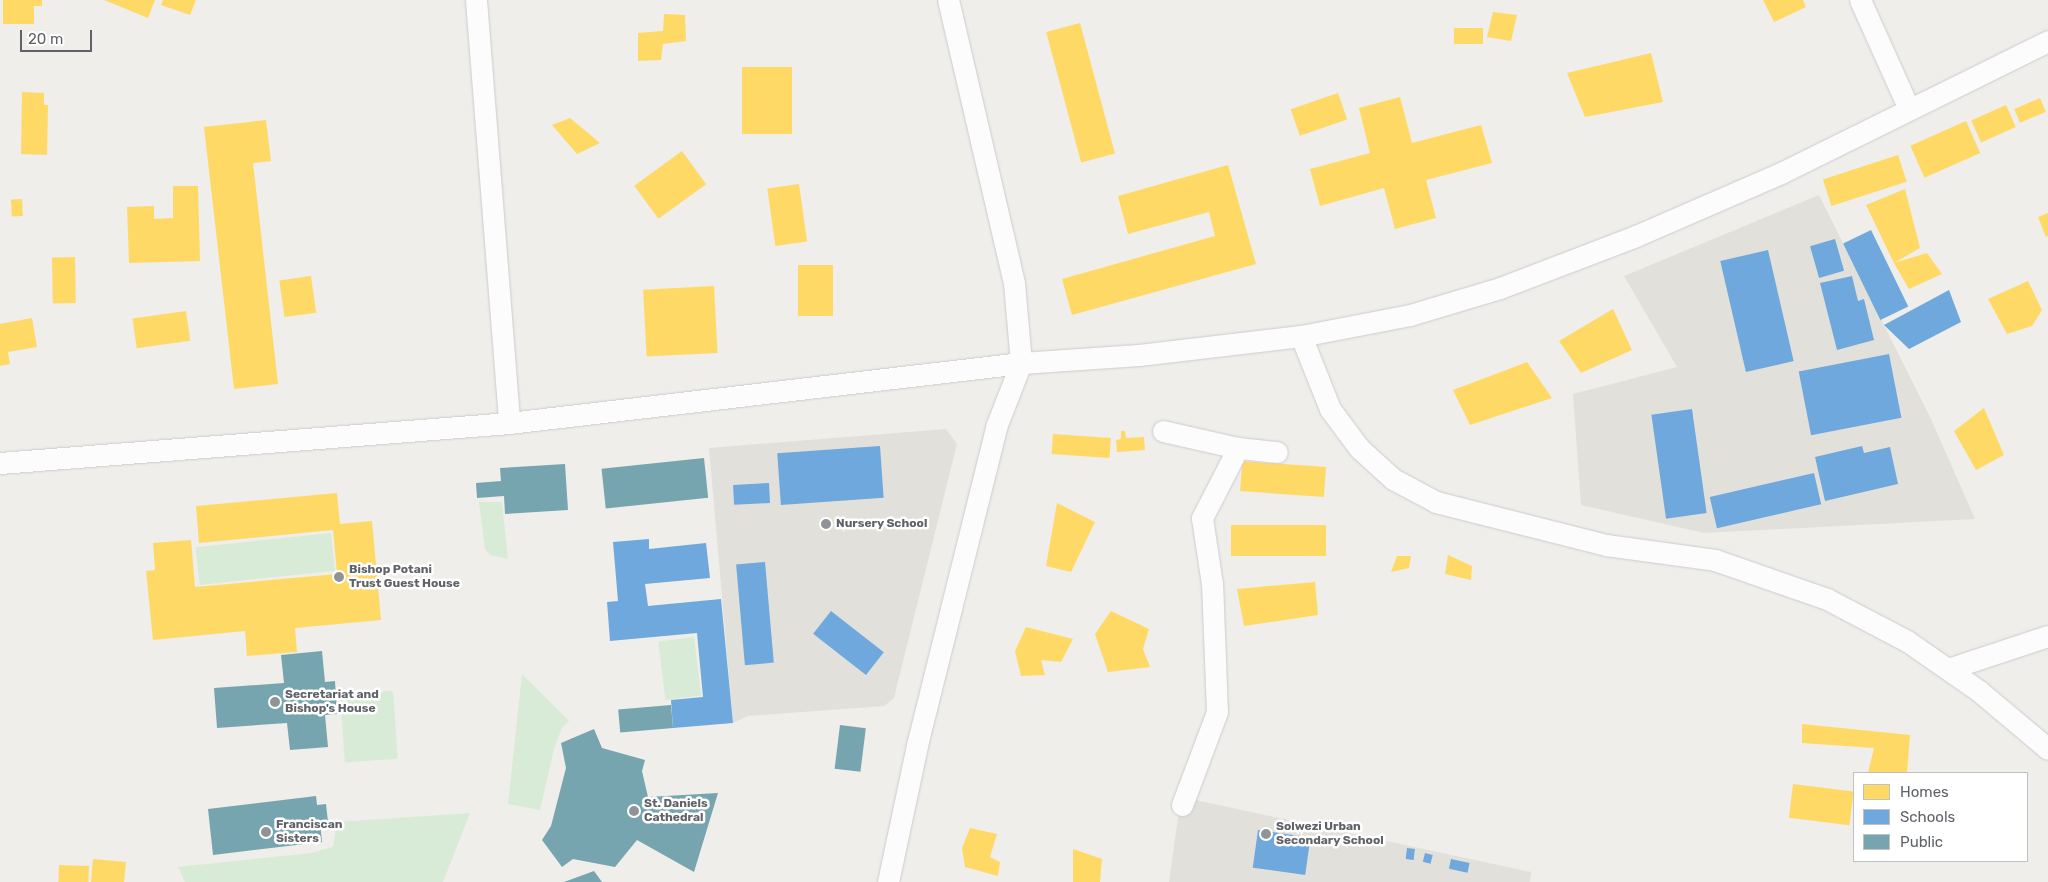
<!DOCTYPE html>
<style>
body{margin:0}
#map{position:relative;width:2048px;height:882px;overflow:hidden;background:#efeeea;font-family:Rubik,sans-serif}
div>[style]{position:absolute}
.education>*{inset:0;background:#e2e0da}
.green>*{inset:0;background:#d8ebd6;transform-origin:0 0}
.homes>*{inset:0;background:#ffd966;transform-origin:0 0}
.schools>*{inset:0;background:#6fa8dc;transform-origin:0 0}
.public>*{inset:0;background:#76a5af;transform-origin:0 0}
.roads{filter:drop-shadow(0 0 1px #cbcccc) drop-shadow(0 0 1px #cbcccc)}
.minor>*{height:21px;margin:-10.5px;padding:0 10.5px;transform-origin:10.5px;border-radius:10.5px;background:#fdfcfc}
.dots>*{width:14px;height:14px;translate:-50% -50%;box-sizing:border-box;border:2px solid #fff;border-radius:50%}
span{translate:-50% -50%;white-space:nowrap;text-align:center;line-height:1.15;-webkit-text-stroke:5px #fff;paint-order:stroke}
.poi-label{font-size:12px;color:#5f6368;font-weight:700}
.left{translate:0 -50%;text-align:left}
.legend{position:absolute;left:1853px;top:772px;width:175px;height:90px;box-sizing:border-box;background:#fff;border:1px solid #bfc1c3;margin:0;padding:6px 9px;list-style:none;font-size:15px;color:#5f6368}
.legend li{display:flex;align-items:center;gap:10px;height:25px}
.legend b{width:25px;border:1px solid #bfc1c3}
.scale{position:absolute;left:20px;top:30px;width:72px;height:22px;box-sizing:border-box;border:2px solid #5f6368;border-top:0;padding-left:6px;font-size:15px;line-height:18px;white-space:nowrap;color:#5f6368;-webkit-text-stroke:4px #fff;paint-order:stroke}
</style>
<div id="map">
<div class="education">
<i style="clip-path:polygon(1819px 195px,1931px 419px,1975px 519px,1704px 533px,1581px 505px,1573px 394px,1677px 367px,1624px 276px)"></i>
<i style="clip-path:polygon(946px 429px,957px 444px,894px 698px,884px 706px,748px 716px,733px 723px,709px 448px)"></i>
<i style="clip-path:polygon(1181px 797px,1531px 872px,1530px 882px,1169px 882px)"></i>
</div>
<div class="green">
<i style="clip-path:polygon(479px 502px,502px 502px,508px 559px,490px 555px,485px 549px)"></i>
<i style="left:331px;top:533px;width:38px;height:136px;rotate:84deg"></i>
<i style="left:694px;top:637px;width:59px;height:36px;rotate:83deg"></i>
<i style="clip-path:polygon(522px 674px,569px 721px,562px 728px,554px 749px,540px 810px,508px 804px)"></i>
<i style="left:393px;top:691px;width:68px;height:53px;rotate:86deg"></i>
<i style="clip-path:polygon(470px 813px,443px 882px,185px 882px,178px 867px,311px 853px,333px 847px,337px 822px)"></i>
</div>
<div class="homes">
<i style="clip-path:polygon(3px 0,42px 0,42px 6px,34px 6px,34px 24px,3px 24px)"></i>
<i style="clip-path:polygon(104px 0,155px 0,148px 18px)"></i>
<i style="clip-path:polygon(163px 0,196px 0,190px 15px,161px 5px)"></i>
<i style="clip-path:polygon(1763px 0,1803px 0,1806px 7px,1774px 22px)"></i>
<i style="clip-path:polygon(1493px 12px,1517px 15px,1511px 41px,1487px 37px)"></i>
<i style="clip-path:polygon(664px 14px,685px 15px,686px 41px,663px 44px,661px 60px,638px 61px,638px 33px,663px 31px)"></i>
<i style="left:1080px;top:23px;width:135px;height:35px;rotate:75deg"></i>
<i style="left:1483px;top:28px;width:16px;height:29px;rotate:90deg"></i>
<i style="clip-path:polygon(1651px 53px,1663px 102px,1585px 117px,1567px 73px)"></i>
<i style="left:742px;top:67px;width:50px;height:67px"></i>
<i style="clip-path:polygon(22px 92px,44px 93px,44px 105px,48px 105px,47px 155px,21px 154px)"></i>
<i style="left:1338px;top:93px;width:28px;height:50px;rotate:71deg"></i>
<i style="clip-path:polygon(1400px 97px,1412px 143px,1481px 125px,1492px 163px,1426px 180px,1436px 218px,1395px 229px,1384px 188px,1320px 206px,1310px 169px,1370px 153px,1359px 108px)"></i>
<i style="left:2040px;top:98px;width:15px;height:28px;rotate:67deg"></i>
<i style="left:2006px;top:105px;width:24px;height:38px;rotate:66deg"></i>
<i style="clip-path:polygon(570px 118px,600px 143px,577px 154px,552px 125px)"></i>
<i style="clip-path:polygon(266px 120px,271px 161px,253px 163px,278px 384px,234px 389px,204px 127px)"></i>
<i style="left:1966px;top:121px;width:35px;height:61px;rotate:66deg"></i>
<i style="left:682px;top:151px;width:41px;height:59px;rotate:54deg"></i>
<i style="left:1898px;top:155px;width:28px;height:79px;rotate:72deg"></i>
<i style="clip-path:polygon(1228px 165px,1256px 264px,1072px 315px,1062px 279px,1215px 236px,1209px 212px,1128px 234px,1118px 196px)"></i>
<i style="left:799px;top:184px;width:58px;height:32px;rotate:82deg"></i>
<i style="clip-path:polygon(173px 186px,198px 186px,200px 261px,129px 263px,127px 207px,154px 206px,154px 219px,173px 218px)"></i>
<i style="clip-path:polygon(1905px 189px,1920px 248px,1894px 263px,1927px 253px,1942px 274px,1909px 289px,1894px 263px,1866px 205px)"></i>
<i style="left:22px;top:199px;width:17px;height:11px;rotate:87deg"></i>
<i style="clip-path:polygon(2048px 213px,2048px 236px,2046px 237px,2038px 217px)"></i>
<i style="left:75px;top:257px;width:46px;height:23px;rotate:89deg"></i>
<i style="left:798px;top:265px;width:35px;height:51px"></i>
<i style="left:311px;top:276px;width:37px;height:32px;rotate:82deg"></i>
<i style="clip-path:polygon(2028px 281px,2042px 310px,2032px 326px,2007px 334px,1988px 299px)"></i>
<i style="left:714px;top:286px;width:67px;height:71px;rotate:87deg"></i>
<i style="clip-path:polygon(1613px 309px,1632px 350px,1581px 373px,1559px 341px)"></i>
<i style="left:186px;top:311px;width:30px;height:54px;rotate:82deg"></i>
<i style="clip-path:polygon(32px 318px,37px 347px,8px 352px,10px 364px,0 366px,0 324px)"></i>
<i style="clip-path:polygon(1527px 362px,1552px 398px,1470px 425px,1453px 390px)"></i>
<i style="clip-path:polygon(1984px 408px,2004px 455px,1976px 470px,1954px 431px)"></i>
<i style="clip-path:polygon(1121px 431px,1125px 431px,1126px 438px,1144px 437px,1145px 450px,1117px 452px,1116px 440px,1121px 439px)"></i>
<i style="left:1053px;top:434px;width:58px;height:20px;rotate:4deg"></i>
<i style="left:1326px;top:467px;width:30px;height:84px;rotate:94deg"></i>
<i style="clip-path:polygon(337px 493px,340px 524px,372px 521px,381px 620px,295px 628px,297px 652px,247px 656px,245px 631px,153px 640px,146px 571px,155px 570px,153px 543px,191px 540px,195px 587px,337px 574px,333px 530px,199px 543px,196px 506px)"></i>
<i style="clip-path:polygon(1057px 503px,1095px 522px,1071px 572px,1046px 566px)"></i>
<i style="left:1326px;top:525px;width:31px;height:95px;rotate:90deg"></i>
<i style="clip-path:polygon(1448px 555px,1472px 566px,1471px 580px,1445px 574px)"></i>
<i style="clip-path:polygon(1397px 556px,1411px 556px,1409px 568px,1391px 572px)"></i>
<i style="clip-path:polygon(1315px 582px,1318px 615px,1244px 626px,1237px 589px)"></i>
<i style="clip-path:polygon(1111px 611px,1149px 629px,1143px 649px,1150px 667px,1108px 672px,1095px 634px)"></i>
<i style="clip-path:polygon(1026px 627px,1073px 639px,1061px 662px,1041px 660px,1045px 675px,1021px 676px,1015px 651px)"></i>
<i style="clip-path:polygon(1802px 724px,1910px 735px,1907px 773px,1868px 773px,1874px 748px,1802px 743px)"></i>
<i style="left:1793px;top:784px;width:61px;height:34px;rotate:7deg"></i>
<i style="clip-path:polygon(970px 828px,997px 834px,990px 857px,1000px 862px,998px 876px,965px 867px,962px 848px)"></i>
<i style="clip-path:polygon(1073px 849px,1102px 859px,1100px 882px,1073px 882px)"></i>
<i style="left:93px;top:859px;width:33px;height:23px;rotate:5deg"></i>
<i style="left:59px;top:865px;width:30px;height:17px;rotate:2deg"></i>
</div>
<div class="schools">
<i style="left:1871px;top:230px;width:85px;height:31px;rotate:64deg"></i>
<i style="left:1835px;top:239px;width:33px;height:26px;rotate:74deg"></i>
<i style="left:1768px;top:250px;width:114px;height:49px;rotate:77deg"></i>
<i style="clip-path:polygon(1852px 276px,1858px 301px,1864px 299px,1874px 340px,1837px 350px,1820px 283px)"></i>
<i style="clip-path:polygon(1949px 290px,1961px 322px,1909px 349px,1884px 325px)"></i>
<i style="left:1889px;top:354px;width:65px;height:92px;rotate:79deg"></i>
<i style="left:1692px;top:409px;width:105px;height:41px;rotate:82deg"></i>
<i style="left:880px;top:446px;width:52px;height:103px;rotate:86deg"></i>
<i style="clip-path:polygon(1862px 446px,1864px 453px,1890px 447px,1898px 484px,1825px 501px,1815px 457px)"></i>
<i style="left:1814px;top:473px;width:32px;height:107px;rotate:77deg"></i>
<i style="left:769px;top:483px;width:20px;height:36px;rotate:87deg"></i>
<i style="clip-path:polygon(649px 539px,649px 549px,706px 543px,710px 578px,645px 584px,648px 606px,721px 599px,733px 723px,673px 728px,671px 700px,703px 697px,697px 633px,610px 641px,607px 602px,618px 601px,613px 542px)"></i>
<i style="left:765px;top:562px;width:101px;height:29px;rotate:85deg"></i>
<i style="left:831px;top:611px;width:67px;height:29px;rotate:38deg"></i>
<i style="left:1258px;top:830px;width:53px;height:38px;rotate:8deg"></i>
<i style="left:1407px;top:848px;width:8px;height:11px;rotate:7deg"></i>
<i style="left:1425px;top:853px;width:8px;height:9px;rotate:14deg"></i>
<i style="left:1451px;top:859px;width:19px;height:10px;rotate:12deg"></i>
</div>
<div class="public">
<i style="left:704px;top:458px;width:40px;height:103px;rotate:84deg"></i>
<i style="clip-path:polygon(565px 464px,568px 510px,505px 514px,504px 496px,477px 498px,476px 483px,501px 481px,500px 468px)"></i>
<i style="clip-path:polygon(322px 651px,325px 682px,335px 681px,337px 714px,325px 715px,328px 747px,290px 750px,287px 723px,217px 728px,214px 688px,284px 683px,281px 655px)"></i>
<i style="left:671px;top:705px;width:23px;height:53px;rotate:85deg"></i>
<i style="left:840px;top:725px;width:26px;height:44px;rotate:7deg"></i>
<i style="clip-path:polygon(594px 729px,602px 748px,645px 760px,642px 771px,648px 797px,718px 793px,694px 872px,637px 840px,615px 867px,573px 859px,562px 867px,542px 840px,551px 826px,566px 768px,561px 743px)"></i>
<i style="clip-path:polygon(316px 796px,317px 805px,326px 804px,328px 822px,320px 822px,322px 842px,213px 855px,208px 809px)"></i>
<i style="clip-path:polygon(594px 871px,602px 882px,564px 882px)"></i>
</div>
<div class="roads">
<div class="minor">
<i style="left:476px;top:0;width:424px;rotate:85.5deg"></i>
<i style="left:1860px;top:0;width:117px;rotate:65.8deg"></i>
<i style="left:1301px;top:336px;width:79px;rotate:68.3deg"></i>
<i style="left:1330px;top:409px;width:49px;rotate:53.4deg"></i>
<i style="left:1359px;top:448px;width:46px;rotate:42.4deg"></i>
<i style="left:1393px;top:479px;width:49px;rotate:28.1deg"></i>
<i style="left:1436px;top:502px;width:175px;rotate:14.2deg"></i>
<i style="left:1606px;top:545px;width:110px;rotate:7.8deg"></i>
<i style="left:1715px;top:560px;width:119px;rotate:19.2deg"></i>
<i style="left:1827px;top:599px;width:90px;rotate:27.7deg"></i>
<i style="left:1907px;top:641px;width:88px;rotate:34.8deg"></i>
<i style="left:1979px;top:691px;width:90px;rotate:40deg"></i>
<i style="left:1163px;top:431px;width:77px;rotate:12.8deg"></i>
<i style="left:0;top:463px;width:511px;rotate:-4.49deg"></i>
<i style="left:509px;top:423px;width:516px;rotate:-6.68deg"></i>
<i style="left:1021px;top:363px;width:80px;rotate:-95deg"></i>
<i style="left:1014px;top:283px;width:291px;rotate:-103.1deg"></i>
<i style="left:1948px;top:669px;width:105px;rotate:-18.3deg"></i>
<i style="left:1182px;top:805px;width:99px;rotate:-69.4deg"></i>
<i style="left:1217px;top:712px;width:128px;rotate:-92.2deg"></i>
<i style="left:1212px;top:584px;width:67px;rotate:-98.6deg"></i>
<i style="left:1202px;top:518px;width:79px;rotate:-62.8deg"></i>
<i style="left:1238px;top:448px;width:39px;rotate:6deg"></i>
<i style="left:888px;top:882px;width:140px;rotate:-78deg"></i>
<i style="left:917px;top:745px;width:328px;rotate:-76deg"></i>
<i style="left:996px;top:427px;width:69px;rotate:-68.7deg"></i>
<i style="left:1021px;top:363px;width:118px;rotate:-3.9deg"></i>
<i style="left:1139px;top:355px;width:163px;rotate:-6.7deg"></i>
<i style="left:1301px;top:336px;width:111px;rotate:-10.9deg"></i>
<i style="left:1410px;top:315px;width:94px;rotate:-16.7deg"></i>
<i style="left:1500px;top:288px;width:146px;rotate:-20.9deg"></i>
<i style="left:1636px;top:236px;width:158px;rotate:-23.5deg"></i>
<i style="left:1781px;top:173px;width:298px;rotate:-26.3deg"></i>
</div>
</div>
<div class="dots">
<i style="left:826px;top:524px;background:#919496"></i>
<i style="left:339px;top:577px;background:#919496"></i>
<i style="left:275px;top:702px;background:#919496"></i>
<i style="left:634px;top:811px;background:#919496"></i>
<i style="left:266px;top:832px;background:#919496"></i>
<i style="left:1266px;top:834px;background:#919496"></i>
</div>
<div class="poi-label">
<span class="left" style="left:836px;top:524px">Nursery School</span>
<span class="left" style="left:349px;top:577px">Bishop Potani<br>Trust Guest House</span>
<span class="left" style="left:285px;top:702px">Secretariat and<br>Bishop's House</span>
<span class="left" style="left:644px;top:811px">St. Daniels<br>Cathedral</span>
<span class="left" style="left:276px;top:832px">Franciscan<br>Sisters</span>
<span class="left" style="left:1276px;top:834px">Solwezi Urban<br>Secondary School</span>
</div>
<ul class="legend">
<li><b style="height:14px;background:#ffd966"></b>Homes</li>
<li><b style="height:14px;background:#6fa8dc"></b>Schools</li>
<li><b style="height:14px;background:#76a5af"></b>Public</li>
</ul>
<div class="scale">20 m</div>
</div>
